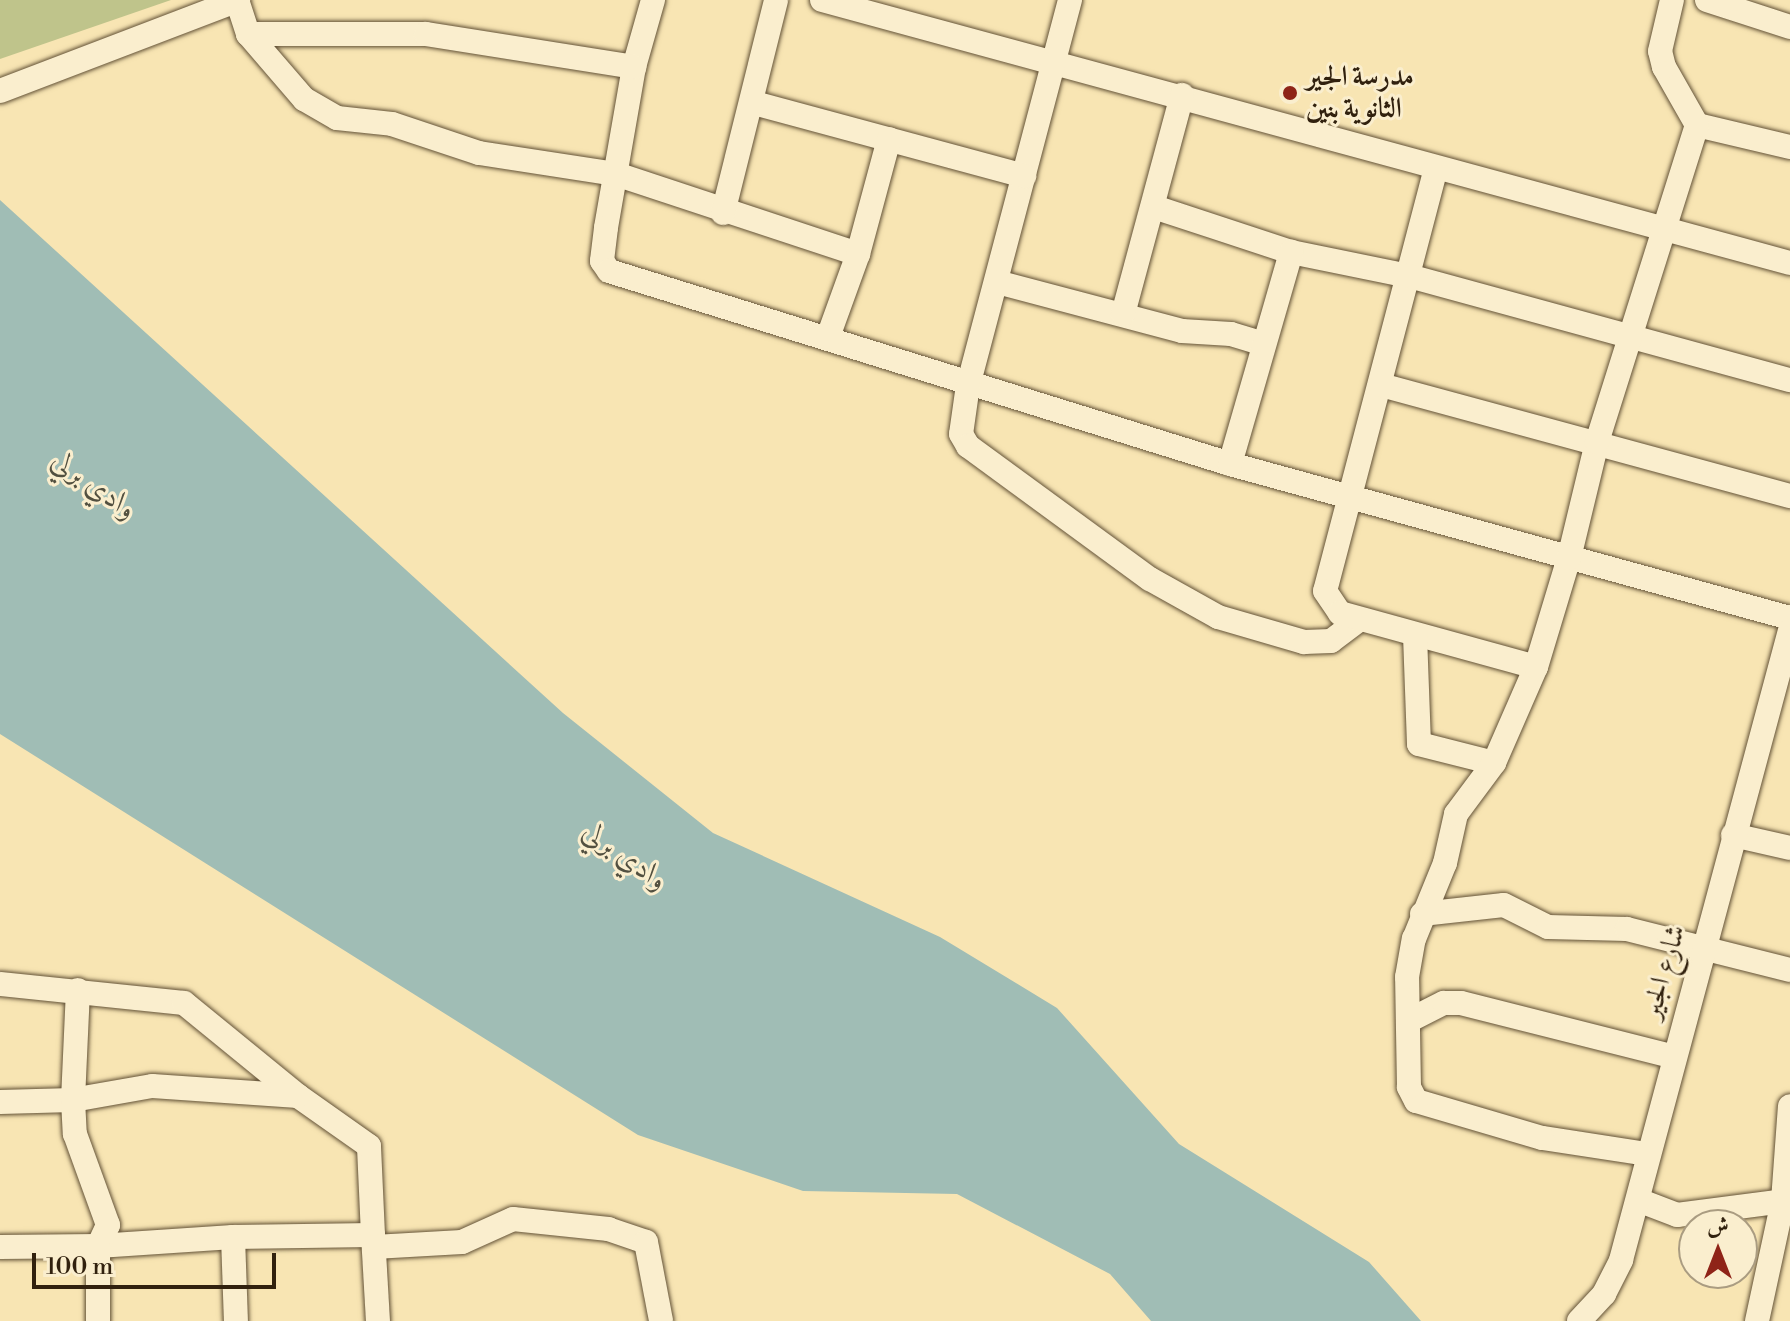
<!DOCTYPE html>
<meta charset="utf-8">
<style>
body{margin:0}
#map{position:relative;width:1790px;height:1321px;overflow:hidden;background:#f8e5b3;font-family:"Libre Bodoni",Amiri,serif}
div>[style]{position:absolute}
.green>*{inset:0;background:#bfc48b}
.water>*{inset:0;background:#a0bdb5}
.roads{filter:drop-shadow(0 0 2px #635237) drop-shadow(0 0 2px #635237)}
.minor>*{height:24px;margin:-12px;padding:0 12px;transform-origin:12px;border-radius:12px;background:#faeece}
.dots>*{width:22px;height:22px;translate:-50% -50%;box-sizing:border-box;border:4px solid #faeece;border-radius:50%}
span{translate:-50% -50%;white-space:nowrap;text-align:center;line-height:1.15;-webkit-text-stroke:6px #faeece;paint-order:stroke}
.poi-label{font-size:28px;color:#31210e;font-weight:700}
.left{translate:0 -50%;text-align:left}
.street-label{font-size:28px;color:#31210e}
.water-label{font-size:30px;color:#525040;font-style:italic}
.north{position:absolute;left:1678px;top:1209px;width:80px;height:80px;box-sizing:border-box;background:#faeece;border:2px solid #aa9c81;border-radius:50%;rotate:0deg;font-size:22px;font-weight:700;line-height:32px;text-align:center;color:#31210e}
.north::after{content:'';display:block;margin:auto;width:28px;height:36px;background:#8f2418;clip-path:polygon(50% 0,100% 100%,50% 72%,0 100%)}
.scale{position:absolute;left:32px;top:1253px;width:244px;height:36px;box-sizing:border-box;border:4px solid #31210e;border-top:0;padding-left:10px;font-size:24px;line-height:28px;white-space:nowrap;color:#31210e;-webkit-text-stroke:6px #faeece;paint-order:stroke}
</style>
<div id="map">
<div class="green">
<i style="clip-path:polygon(0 0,171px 0,0 59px)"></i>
</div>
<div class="water">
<i style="clip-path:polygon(0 200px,563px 713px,713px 833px,940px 937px,1057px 1008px,1179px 1144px,1369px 1262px,1421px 1321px,1151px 1321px,1110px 1274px,957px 1194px,803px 1191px,638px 1135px,0 734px)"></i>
</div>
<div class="roads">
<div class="minor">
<i style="left:237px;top:0;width:36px;rotate:72deg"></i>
<i style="left:248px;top:34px;width:86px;rotate:49.3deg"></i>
<i style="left:304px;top:99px;width:38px;rotate:30deg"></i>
<i style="left:337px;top:118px;width:55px;rotate:6.2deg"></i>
<i style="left:392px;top:124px;width:92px;rotate:18.4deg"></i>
<i style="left:479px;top:153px;width:139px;rotate:8.7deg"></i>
<i style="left:616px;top:174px;width:255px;rotate:18.3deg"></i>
<i style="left:653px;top:0;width:70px;rotate:105.8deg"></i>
<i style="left:634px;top:67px;width:163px;rotate:99.9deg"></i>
<i style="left:606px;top:228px;width:33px;rotate:97deg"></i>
<i style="left:602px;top:261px;width:12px;rotate:55deg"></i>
<i style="left:609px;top:271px;width:650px;rotate:17.26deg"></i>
<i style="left:1230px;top:464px;width:581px;rotate:15.38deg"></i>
<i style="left:822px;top:0;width:1003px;rotate:15.2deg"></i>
<i style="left:1070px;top:0;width:398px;rotate:104.8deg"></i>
<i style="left:968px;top:385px;width:49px;rotate:98.1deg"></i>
<i style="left:961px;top:434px;width:14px;rotate:60deg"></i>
<i style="left:968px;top:446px;width:225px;rotate:36.2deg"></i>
<i style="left:1150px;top:579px;width:78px;rotate:29.2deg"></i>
<i style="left:1218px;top:617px;width:90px;rotate:16.2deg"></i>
<i style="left:1304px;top:642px;width:27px;rotate:-2deg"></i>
<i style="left:1331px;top:641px;width:35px;rotate:-37deg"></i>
<i style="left:1707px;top:0;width:87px;rotate:18deg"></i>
<i style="left:248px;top:34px;width:178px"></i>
<i style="left:426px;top:34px;width:211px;rotate:9deg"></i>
<i style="left:0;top:91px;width:255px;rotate:-20.9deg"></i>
<i style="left:754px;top:103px;width:280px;rotate:15.1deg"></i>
<i style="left:1697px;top:125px;width:96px;rotate:13.3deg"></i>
<i style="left:1436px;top:168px;width:437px;rotate:104.7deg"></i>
<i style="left:1325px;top:591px;width:27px;rotate:56deg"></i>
<i style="left:1340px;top:613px;width:203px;rotate:15.4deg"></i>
<i style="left:1154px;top:207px;width:144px;rotate:18.2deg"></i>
<i style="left:1291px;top:252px;width:120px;rotate:11.5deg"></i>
<i style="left:1409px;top:276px;width:395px;rotate:15.3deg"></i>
<i style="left:723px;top:213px;width:219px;rotate:-76deg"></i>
<i style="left:997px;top:282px;width:191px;rotate:14.8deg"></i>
<i style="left:1182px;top:331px;width:49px;rotate:3.5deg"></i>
<i style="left:1231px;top:334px;width:31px;rotate:17deg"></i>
<i style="left:1123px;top:314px;width:227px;rotate:-74.9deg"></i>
<i style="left:828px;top:337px;width:88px;rotate:-70.1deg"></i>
<i style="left:858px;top:254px;width:119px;rotate:-74.9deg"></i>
<i style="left:1381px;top:385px;width:424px;rotate:15.2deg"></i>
<i style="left:1230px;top:464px;width:221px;rotate:-73.9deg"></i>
<i style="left:1415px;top:635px;width:109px;rotate:87.9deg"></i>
<i style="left:1419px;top:744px;width:77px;rotate:14.2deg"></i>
<i style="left:1733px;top:835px;width:58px;rotate:12.8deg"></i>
<i style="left:1422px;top:914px;width:82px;rotate:-6.3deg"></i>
<i style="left:1504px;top:905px;width:49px;rotate:26.6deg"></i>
<i style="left:1548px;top:927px;width:79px;rotate:1.5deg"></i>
<i style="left:1627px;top:929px;width:168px;rotate:14.1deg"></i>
<i style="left:0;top:984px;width:185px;rotate:5.9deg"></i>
<i style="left:184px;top:1003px;width:146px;rotate:39.2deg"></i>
<i style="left:1410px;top:1020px;width:38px;rotate:-27deg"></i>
<i style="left:1444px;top:1003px;width:17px"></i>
<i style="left:1461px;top:1003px;width:217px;rotate:14.2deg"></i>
<i style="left:0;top:1102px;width:73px;rotate:-1.6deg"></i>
<i style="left:73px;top:1100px;width:110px;rotate:-87.4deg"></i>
<i style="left:1647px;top:1154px;width:106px;rotate:-171.3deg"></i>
<i style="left:1542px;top:1138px;width:131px;rotate:-163.6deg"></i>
<i style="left:1416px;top:1101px;width:16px;rotate:-117deg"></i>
<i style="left:1409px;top:1087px;width:110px;rotate:-91deg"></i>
<i style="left:1407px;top:977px;width:39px;rotate:-80deg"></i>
<i style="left:1414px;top:939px;width:82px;rotate:-67.8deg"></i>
<i style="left:1445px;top:863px;width:50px;rotate:-77.3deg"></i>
<i style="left:1456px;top:814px;width:64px;rotate:-53.3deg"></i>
<i style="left:1494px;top:763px;width:105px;rotate:-66.4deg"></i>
<i style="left:1536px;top:667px;width:114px;rotate:-73.2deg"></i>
<i style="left:1569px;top:558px;width:119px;rotate:-76.4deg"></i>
<i style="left:1597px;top:442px;width:332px;rotate:-72.5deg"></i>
<i style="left:1697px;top:125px;width:67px;rotate:-119.6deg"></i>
<i style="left:1664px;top:67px;width:16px;rotate:-104deg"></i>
<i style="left:1660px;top:51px;width:52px;rotate:-76.8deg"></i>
<i style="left:1638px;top:1200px;width:42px;rotate:21deg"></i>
<i style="left:1677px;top:1215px;width:107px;rotate:-7.5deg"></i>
<i style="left:1783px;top:1201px;width:9px;rotate:41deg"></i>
<i style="left:373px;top:1235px;width:86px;rotate:86.7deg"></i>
<i style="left:233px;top:1237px;width:84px;rotate:88deg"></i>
<i style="left:0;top:1247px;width:98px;rotate:-0.6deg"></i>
<i style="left:98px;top:1246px;width:135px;rotate:-3.8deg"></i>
<i style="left:233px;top:1237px;width:140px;rotate:-0.8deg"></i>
<i style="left:373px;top:1235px;width:89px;rotate:-92.6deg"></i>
<i style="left:369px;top:1146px;width:87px;rotate:-144.8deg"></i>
<i style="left:298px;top:1096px;width:146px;rotate:-176.1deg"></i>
<i style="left:152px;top:1086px;width:80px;rotate:170deg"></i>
<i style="left:73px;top:1100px;width:34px;rotate:87deg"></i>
<i style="left:75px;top:1134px;width:97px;rotate:70.1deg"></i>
<i style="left:108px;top:1225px;width:23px;rotate:115deg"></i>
<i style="left:98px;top:1246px;width:75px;rotate:90deg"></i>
<i style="left:374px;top:1247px;width:88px;rotate:-3.3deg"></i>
<i style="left:462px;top:1242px;width:56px;rotate:-24.3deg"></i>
<i style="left:513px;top:1219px;width:96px;rotate:6deg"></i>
<i style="left:608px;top:1229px;width:40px;rotate:18.9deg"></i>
<i style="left:646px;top:1242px;width:80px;rotate:79.2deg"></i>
<i style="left:1579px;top:1321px;width:37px;rotate:-47deg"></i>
<i style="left:1604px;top:1294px;width:38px;rotate:-63deg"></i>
<i style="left:1621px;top:1260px;width:652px;rotate:-74.98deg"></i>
<i style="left:1757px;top:1321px;width:123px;rotate:-77.8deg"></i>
<i style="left:1783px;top:1201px;width:95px;rotate:-85.8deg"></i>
</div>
</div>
<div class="dots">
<i style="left:1290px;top:93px;background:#8f2418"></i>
</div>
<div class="poi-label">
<span class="left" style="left:1306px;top:93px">مدرسة الجير<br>الثانوية بنين</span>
</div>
<div class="street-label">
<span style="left:1664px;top:972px;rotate:-74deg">شارع الجير</span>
</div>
<div class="water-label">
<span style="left:94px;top:485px;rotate:35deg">وادي برلي</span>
<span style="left:625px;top:856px;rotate:35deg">وادي برلي</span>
</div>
<div class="north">ش</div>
<div class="scale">100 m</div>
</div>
